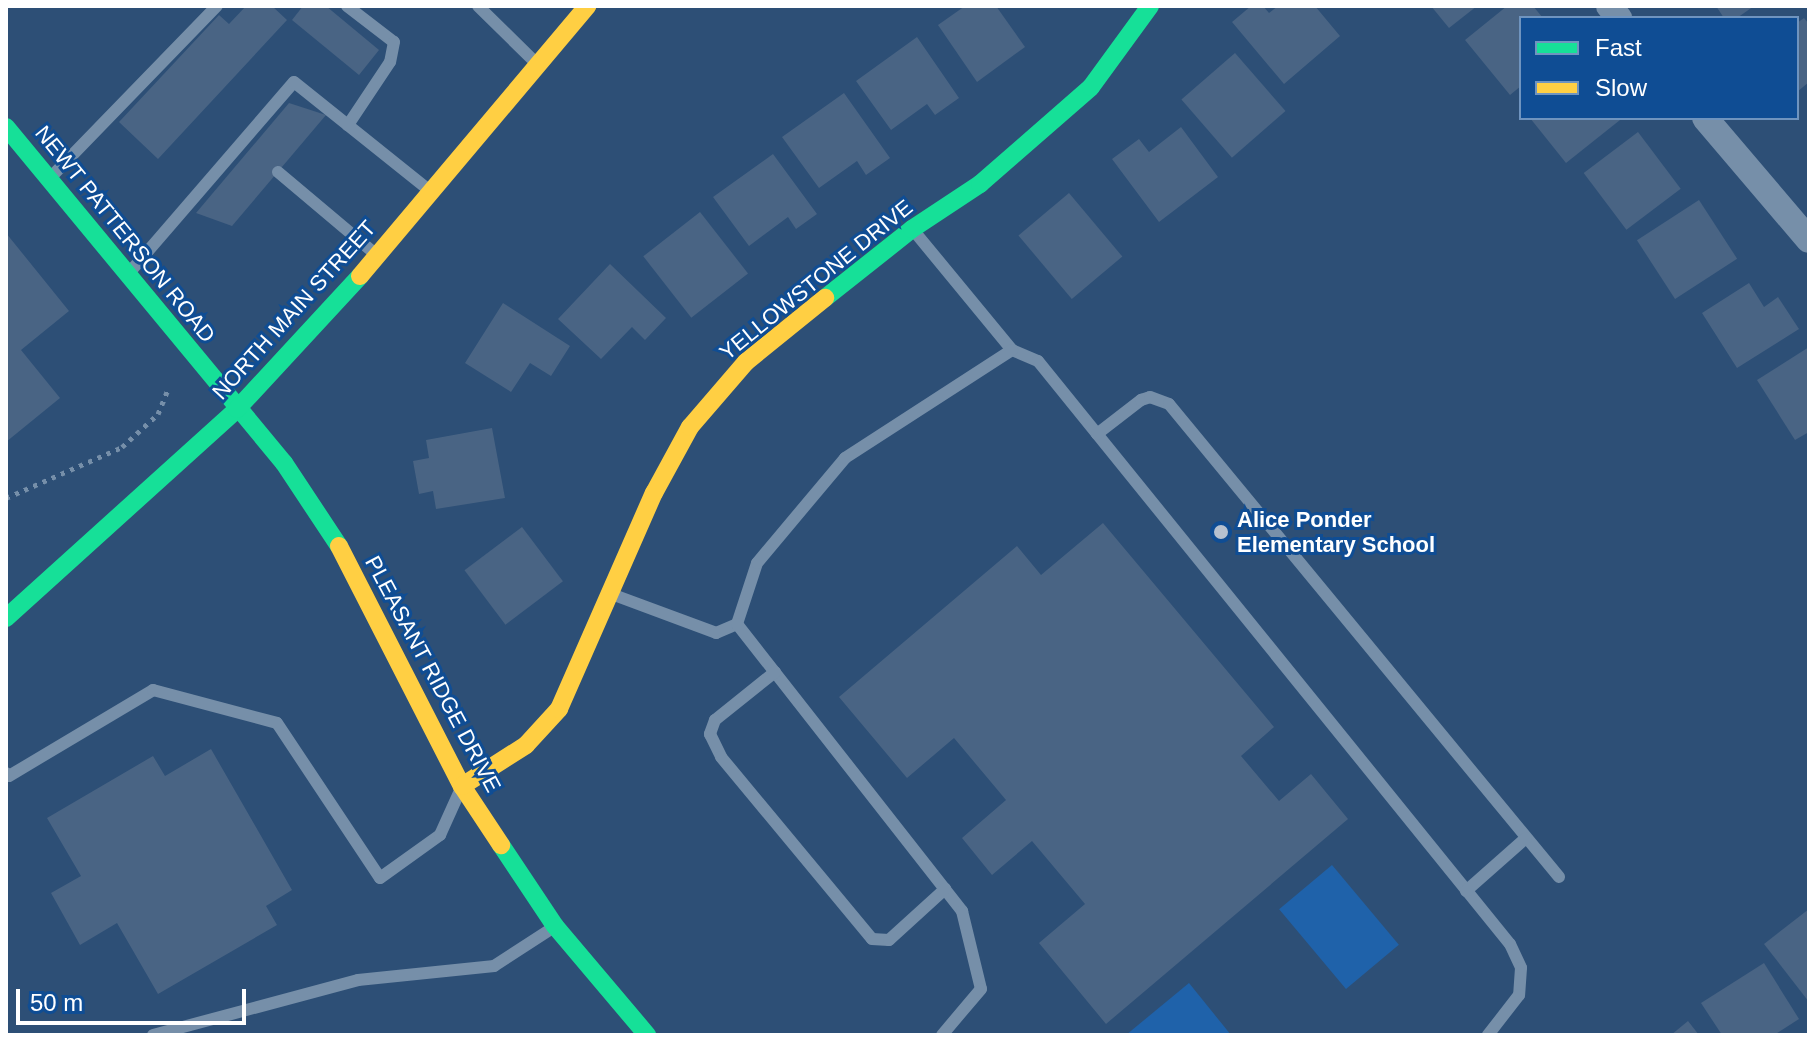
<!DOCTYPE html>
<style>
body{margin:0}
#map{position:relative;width:1815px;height:1041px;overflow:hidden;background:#2d4f76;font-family:Helvetica,sans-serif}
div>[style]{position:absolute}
.green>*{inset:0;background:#1f62aa;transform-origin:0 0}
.building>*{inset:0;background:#496484;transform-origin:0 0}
.path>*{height:5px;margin-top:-2.5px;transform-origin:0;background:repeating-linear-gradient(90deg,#768fa9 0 4px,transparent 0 10px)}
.lane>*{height:12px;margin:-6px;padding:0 6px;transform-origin:6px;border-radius:6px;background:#768fa9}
.street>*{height:26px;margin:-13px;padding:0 13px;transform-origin:13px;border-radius:13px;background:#768fa9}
.fast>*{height:18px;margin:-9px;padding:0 9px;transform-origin:9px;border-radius:9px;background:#16e098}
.slow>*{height:18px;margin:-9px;padding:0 9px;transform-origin:9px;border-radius:9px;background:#ffcf43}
.dots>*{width:22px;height:22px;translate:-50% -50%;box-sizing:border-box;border:4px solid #0f4d94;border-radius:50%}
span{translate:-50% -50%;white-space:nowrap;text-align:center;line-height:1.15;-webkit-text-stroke:6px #0f4d94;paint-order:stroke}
.street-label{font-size:22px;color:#fff}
.poi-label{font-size:22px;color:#fff;font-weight:700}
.left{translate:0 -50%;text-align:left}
.frame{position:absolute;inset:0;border:8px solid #fff;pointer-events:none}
.legend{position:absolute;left:1519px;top:16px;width:280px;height:104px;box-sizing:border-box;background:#0f4d94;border:2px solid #6f94bf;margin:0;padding:10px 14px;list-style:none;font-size:24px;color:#fff}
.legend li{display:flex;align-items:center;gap:16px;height:40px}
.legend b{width:40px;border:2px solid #6f94bf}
.scale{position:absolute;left:16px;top:989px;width:230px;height:36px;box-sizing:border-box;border:4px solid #fff;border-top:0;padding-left:10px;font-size:24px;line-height:28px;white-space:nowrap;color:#fff;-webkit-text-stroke:6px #0f4d94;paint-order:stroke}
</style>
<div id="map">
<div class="green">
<i style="left:1332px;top:865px;width:104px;height:69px;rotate:50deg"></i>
<i style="clip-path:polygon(1189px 983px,1231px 1035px,1126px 1035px)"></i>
</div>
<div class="building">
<i style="clip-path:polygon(246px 6px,272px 6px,287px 20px,158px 159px,119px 122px,219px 15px,229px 24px)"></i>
<i style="clip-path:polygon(303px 6px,326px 6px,379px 50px,359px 75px,292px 20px)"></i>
<i style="clip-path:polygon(965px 6px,996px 6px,1025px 47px,977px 82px,938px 25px)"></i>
<i style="clip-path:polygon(1251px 6px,1263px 6px,1269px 13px,1278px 6px,1315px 6px,1340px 36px,1284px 84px,1232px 22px)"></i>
<i style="clip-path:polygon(1431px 6px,1477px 6px,1449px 28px)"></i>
<i style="clip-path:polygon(1507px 6px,1533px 6px,1543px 18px,1521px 18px,1521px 86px,1510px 95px,1465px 40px)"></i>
<i style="clip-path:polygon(1716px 6px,1754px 6px,1737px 18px,1724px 18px)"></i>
<i style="clip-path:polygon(1804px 18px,1809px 24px,1809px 82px,1797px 92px,1797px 23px)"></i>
<i style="clip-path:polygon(917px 37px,959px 98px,935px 115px,927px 104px,891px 130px,856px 81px)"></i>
<i style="left:1235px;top:53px;width:77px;height:71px;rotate:49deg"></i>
<i style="clip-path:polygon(844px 93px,890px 158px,866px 175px,857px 161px,819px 188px,782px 137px)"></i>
<i style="clip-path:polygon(289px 103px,326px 115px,232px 226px,196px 213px)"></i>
<i style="clip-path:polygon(1530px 118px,1618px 118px,1620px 120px,1566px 163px)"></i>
<i style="clip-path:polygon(1181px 127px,1218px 177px,1159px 222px,1112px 159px,1139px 139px,1149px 152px)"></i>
<i style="left:1638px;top:132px;width:71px;height:68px;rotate:53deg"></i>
<i style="clip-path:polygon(773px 154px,817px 214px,796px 229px,788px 217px,749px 246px,713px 197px)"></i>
<i style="left:1069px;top:193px;width:83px;height:66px;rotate:50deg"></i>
<i style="left:1699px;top:200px;width:70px;height:74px;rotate:57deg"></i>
<i style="left:700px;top:212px;width:78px;height:72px;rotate:52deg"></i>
<i style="clip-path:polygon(6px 233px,69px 311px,21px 350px,60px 398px,6px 442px)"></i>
<i style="clip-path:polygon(610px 264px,666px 318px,645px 340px,632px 327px,601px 359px,558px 319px)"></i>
<i style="clip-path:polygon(1749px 283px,1764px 307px,1778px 297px,1799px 329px,1737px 368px,1702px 313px)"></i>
<i style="clip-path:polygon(503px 303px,570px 346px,551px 376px,530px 363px,511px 392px,465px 363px)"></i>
<i style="clip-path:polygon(1809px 347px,1809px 432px,1795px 440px,1757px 380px)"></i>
<i style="clip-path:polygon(492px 428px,505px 498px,436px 509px,433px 491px,419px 494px,413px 461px,429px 458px,426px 440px)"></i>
<i style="clip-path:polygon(1103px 523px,1274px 727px,1241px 756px,1279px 801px,1311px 774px,1348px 819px,1106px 1024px,1039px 943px,1085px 904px,1032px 841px,992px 875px,962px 838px,1006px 800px,954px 738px,907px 778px,839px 697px,1017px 546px,1041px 575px)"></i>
<i style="left:522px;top:527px;width:68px;height:72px;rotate:53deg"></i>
<i style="clip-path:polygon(211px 749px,292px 890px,266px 906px,277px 925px,158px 994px,117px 923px,80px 945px,51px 893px,81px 876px,47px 818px,153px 756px,165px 776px)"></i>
<i style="clip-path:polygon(1809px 909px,1809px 1002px,1764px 944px)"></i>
<i style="clip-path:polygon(1764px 963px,1799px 1019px,1774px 1035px,1722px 1035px,1701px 1003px)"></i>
<i style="clip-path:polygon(1688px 1021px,1699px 1035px,1671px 1035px)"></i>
</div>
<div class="path">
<i style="left:6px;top:498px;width:127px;rotate:-23.7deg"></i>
<i style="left:122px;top:447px;width:49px;rotate:-42.5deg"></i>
<i style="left:158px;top:414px;width:27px;rotate:-68deg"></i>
</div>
<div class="lane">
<i style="left:347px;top:6px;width:59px;rotate:37.5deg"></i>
<i style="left:394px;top:42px;width:20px;rotate:101deg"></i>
<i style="left:390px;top:62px;width:76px;rotate:123.7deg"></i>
<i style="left:478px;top:6px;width:81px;rotate:44.5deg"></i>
<i style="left:278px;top:172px;width:124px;rotate:40.1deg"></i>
<i style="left:52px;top:176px;width:237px;rotate:-45.9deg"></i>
<i style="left:914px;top:231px;width:154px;rotate:50.5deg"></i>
<i style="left:1012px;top:350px;width:28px;rotate:23deg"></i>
<i style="left:1038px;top:361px;width:750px;rotate:51.01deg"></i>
<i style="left:1510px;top:944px;width:26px;rotate:65deg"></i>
<i style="left:1521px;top:968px;width:27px;rotate:94deg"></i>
<i style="left:1519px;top:995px;width:51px;rotate:127.8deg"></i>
<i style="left:129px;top:273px;width:252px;rotate:-49.2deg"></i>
<i style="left:294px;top:82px;width:173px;rotate:38.7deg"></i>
<i style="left:1097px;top:434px;width:56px;rotate:-37.7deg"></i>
<i style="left:1141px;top:400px;width:9px;rotate:-18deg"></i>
<i style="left:1150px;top:397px;width:20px;rotate:20deg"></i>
<i style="left:1169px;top:404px;width:613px;rotate:50.49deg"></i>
<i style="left:614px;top:595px;width:109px;rotate:20.4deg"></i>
<i style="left:716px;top:633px;width:23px;rotate:-23deg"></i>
<i style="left:737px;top:624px;width:64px;rotate:-71.8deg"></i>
<i style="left:757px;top:563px;width:137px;rotate:-50deg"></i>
<i style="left:845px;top:458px;width:199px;rotate:-32.9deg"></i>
<i style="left:737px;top:624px;width:365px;rotate:51.9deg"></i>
<i style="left:962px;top:911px;width:80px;rotate:76.3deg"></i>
<i style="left:981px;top:989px;width:60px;rotate:130.3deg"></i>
<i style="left:775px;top:672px;width:77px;rotate:141.3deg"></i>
<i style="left:715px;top:720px;width:15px;rotate:110deg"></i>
<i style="left:710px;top:734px;width:25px;rotate:64deg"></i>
<i style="left:721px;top:757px;width:236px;rotate:50.3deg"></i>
<i style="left:872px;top:939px;width:17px;rotate:3deg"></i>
<i style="left:889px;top:940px;width:76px;rotate:-42.3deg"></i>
<i style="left:6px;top:773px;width:4px;rotate:45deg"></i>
<i style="left:9px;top:776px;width:168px;rotate:-30.8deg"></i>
<i style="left:153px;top:690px;width:128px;rotate:14.9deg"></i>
<i style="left:277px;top:723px;width:186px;rotate:56.4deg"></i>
<i style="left:380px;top:878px;width:74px;rotate:-35.6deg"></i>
<i style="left:440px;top:835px;width:46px;rotate:-65.7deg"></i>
<i style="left:1466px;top:891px;width:80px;rotate:-41.5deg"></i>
<i style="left:153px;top:1035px;width:212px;rotate:-15deg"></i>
<i style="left:358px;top:980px;width:137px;rotate:-5.9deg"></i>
<i style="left:494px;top:966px;width:68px;rotate:-33deg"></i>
</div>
<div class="street">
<i style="left:1609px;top:6px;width:16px;rotate:50deg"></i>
<i style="left:1705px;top:118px;width:160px;rotate:49.6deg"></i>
</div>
<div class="fast">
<i style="left:6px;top:127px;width:436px;rotate:50.4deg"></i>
<i style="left:284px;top:463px;width:100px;rotate:56.5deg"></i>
<i style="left:825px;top:298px;width:111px;rotate:-38.4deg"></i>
<i style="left:912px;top:229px;width:82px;rotate:-33.5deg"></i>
<i style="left:980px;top:184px;width:147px;rotate:-41.1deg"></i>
<i style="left:1091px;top:87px;width:100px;rotate:-53.9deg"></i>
<i style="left:6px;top:618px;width:312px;rotate:-42.1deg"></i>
<i style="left:237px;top:409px;width:181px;rotate:-47.2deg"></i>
<i style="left:501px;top:845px;width:97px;rotate:56.3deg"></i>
<i style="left:555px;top:926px;width:143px;rotate:49.8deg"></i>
</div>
<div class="slow">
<i style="left:360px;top:276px;width:353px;rotate:-49.9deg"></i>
<i style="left:339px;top:546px;width:270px;rotate:62.9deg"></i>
<i style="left:462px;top:786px;width:71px;rotate:56.5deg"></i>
<i style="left:462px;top:786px;width:76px;rotate:-32.6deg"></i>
<i style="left:526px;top:745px;width:49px;rotate:-47.5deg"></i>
<i style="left:559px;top:709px;width:236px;rotate:-66.3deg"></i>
<i style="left:654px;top:493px;width:75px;rotate:-61.4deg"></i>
<i style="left:690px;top:427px;width:86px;rotate:-49.3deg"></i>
<i style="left:746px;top:362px;width:102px;rotate:-39deg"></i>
</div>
<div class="dots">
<i style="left:1221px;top:532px;background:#b6c1cf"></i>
</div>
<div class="street-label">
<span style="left:125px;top:234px;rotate:51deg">NEWT PATTERSON ROAD</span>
<span style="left:816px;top:280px;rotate:-39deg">YELLOWSTONE DRIVE</span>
<span style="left:294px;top:310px;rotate:-48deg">NORTH MAIN STREET</span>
<span style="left:433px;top:674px;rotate:62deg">PLEASANT RIDGE DRIVE</span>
</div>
<div class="poi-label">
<span class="left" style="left:1237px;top:532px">Alice Ponder<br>Elementary School</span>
</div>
<div class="frame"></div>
<ul class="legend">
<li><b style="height:10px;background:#16e098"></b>Fast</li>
<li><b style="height:10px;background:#ffcf43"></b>Slow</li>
</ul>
<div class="scale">50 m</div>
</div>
